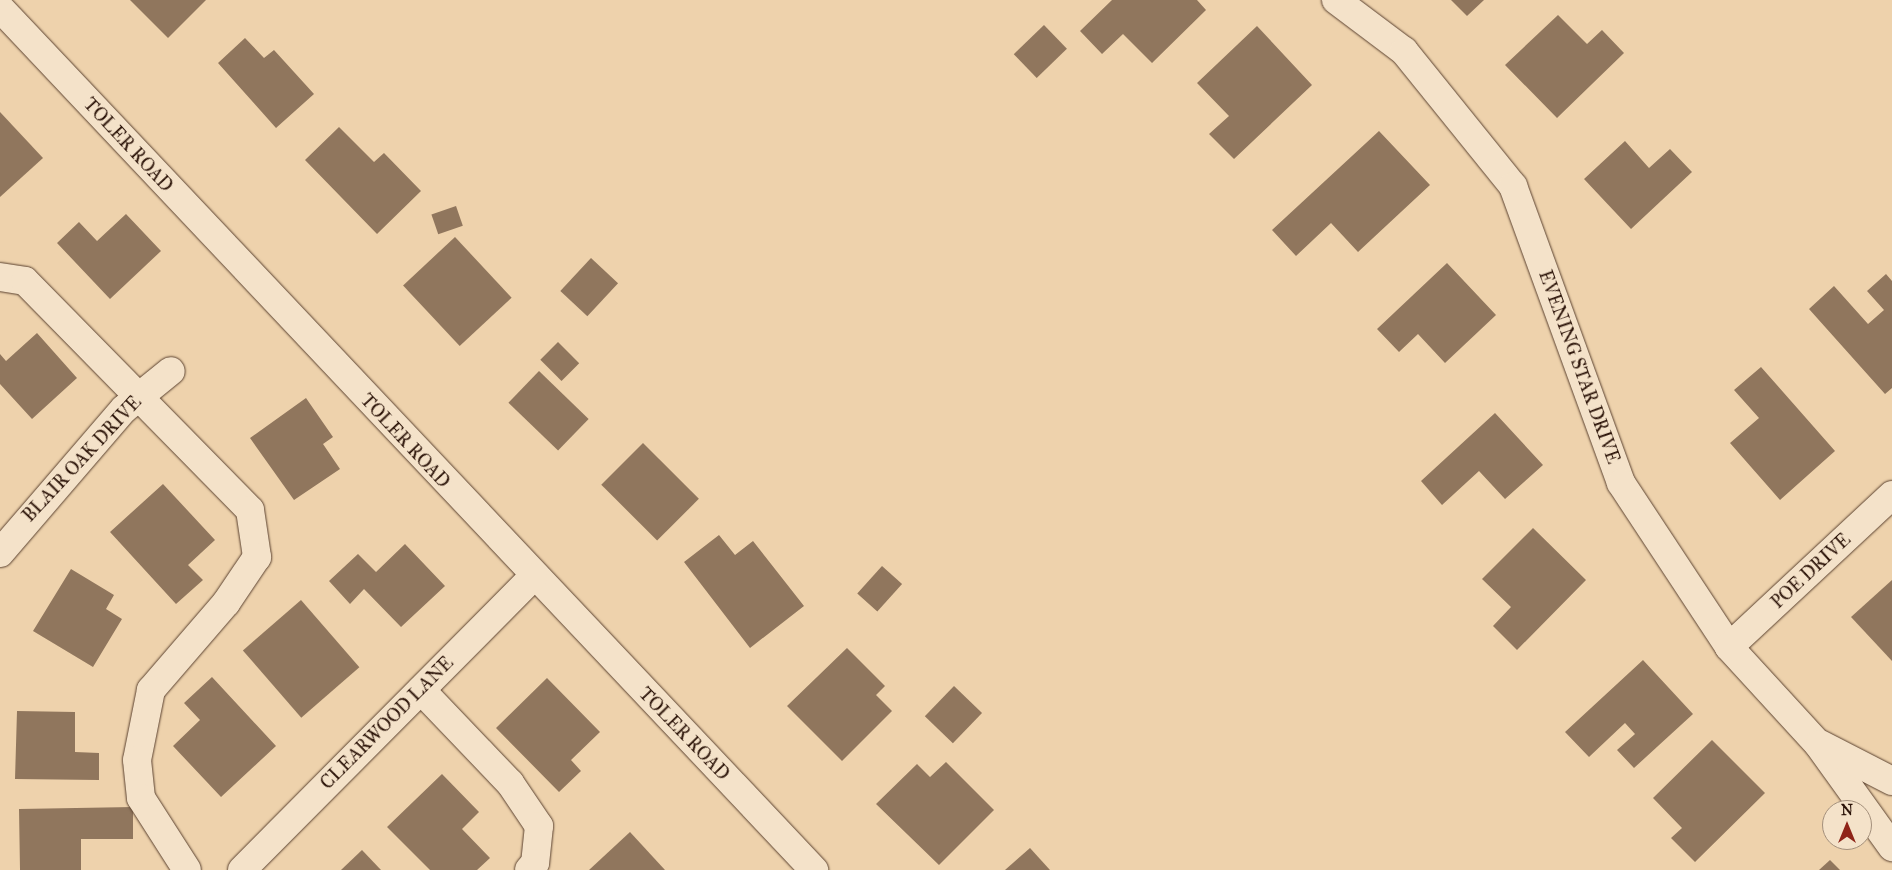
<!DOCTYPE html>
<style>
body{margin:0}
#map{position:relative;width:1892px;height:870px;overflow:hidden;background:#eed2ac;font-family:"IM FELL Great Primer",serif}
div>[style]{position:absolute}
.building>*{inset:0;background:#90765d;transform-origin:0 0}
.roads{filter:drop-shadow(0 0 1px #5b4230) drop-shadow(0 0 1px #5b4230)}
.minor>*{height:28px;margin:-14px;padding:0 14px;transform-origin:14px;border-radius:14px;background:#f4e2c9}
span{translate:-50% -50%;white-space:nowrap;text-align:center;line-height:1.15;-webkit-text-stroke:4px #f4e2c9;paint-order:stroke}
.street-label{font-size:18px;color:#2a1207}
.north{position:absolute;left:1822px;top:800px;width:50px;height:50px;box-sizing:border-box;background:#f4e2c9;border:1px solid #a38f7b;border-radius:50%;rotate:0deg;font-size:14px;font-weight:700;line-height:20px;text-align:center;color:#2a1207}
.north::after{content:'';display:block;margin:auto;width:18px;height:22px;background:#8f2418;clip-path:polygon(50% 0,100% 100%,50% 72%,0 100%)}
</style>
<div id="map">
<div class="building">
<i style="clip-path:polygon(130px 0,206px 0,168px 38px)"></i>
<i style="clip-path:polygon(1112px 0,1197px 0,1206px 10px,1152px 63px,1123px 34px,1102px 54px,1080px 31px)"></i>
<i style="clip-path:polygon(1451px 0,1484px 0,1467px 16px)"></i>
<i style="clip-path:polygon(1558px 15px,1587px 44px,1602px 30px,1624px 53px,1557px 118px,1505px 65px)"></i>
<i style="left:1044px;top:25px;width:33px;height:42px;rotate:46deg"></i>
<i style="clip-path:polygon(1257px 26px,1312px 85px,1234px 159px,1209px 134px,1229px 116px,1197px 83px)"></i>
<i style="clip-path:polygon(245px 38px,264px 58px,274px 50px,314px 94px,276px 128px,218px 63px)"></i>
<i style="clip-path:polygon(0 112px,43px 158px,0 197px)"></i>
<i style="clip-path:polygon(339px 127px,374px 162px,384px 153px,421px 191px,377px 234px,305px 160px)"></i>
<i style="clip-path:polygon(1379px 131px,1430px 185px,1358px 252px,1331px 223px,1296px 256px,1272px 230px)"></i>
<i style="clip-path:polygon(1625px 141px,1649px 168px,1670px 149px,1692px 172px,1631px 229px,1584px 179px)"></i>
<i style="left:456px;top:206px;width:21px;height:26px;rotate:71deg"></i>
<i style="clip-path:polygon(126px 214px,161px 251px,110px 299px,57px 243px,79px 222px,97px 241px)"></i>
<i style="left:455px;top:237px;width:83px;height:71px;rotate:47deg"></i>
<i style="left:591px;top:258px;width:37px;height:45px;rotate:43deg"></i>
<i style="clip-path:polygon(1447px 263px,1496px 315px,1445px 363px,1418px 334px,1399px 352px,1377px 329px)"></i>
<i style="clip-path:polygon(1886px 274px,1892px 281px,1892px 388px,1885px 394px,1809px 309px,1834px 286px,1868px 324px,1884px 310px,1867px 291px)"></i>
<i style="clip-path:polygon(37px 333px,77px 378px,32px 419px,0 384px,0 354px,6px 361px)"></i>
<i style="left:558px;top:342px;width:30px;height:25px;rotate:45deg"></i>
<i style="clip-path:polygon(1761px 367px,1835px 451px,1780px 500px,1730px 443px,1759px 418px,1734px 390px)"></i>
<i style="left:539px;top:371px;width:69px;height:44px;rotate:44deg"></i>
<i style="clip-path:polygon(306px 398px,333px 437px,323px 444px,340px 469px,294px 500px,250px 438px)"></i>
<i style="clip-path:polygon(1495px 413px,1543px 465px,1505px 499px,1479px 471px,1442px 505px,1421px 481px)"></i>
<i style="left:643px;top:443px;width:79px;height:59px;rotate:45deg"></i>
<i style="clip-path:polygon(163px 484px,215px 540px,188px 565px,203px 580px,176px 604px,110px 532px)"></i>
<i style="clip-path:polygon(1533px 528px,1586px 580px,1517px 650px,1493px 626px,1511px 607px,1482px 579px)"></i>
<i style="clip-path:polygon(719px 535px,735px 555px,753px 541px,804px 606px,750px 648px,684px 562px)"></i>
<i style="clip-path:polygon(405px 544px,445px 586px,401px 627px,364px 589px,350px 604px,329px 581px,358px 554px,376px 572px)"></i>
<i style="left:882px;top:566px;width:27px;height:37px;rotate:42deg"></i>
<i style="clip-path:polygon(71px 569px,114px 595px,106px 609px,122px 619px,93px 667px,33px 631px)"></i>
<i style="clip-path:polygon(1892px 580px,1892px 661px,1851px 617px)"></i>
<i style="left:301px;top:600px;width:89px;height:77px;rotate:49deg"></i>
<i style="clip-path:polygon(847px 648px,885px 686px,876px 695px,892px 711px,842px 761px,787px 706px)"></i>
<i style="clip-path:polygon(1643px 660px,1693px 714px,1634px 768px,1617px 750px,1635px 734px,1625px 723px,1589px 757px,1565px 732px)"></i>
<i style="clip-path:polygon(212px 677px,276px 746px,221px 797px,173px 746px,200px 720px,184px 703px)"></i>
<i style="clip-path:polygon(547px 678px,600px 732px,571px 760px,581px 771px,559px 792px,496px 728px)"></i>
<i style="left:954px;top:686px;width:39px;height:42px;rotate:44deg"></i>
<i style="clip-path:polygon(17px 711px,75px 712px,75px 752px,99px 753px,99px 780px,15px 779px)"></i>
<i style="clip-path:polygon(1712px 740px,1765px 793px,1695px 862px,1671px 838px,1682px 828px,1653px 798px)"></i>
<i style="clip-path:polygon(946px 762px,994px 810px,939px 865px,876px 804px,917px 764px,930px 777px)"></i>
<i style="clip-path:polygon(442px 774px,479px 812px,462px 829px,490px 858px,477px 870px,430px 870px,387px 827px)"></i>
<i style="clip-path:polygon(133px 807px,133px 839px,81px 839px,81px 870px,20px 870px,19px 809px)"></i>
<i style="clip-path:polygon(630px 832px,665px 870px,589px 870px)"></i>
<i style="clip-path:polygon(1030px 848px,1050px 870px,1005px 870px)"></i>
<i style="clip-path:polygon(362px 850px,381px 870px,341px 870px)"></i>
<i style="clip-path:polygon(1830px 860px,1840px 870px,1819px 870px)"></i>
</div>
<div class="roads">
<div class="minor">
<i style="left:1336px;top:0;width:85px;rotate:36.9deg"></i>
<i style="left:1404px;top:51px;width:174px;rotate:51.1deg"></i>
<i style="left:1513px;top:186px;width:316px;rotate:70deg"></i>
<i style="left:1621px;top:483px;width:196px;rotate:56.6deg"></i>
<i style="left:1729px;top:647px;width:132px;rotate:47.5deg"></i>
<i style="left:1818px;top:744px;width:127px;rotate:54.3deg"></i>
<i style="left:0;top:8px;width:1186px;rotate:46.64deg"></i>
<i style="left:0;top:277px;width:25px;rotate:9deg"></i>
<i style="left:25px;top:281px;width:321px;rotate:45.5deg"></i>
<i style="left:250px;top:510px;width:48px;rotate:81.5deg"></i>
<i style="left:257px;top:557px;width:55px;rotate:124deg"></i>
<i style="left:226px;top:603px;width:115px;rotate:130.8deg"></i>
<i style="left:151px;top:690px;width:71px;rotate:101.3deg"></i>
<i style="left:137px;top:760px;width:38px;rotate:84deg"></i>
<i style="left:141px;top:798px;width:85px;rotate:57.4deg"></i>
<i style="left:0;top:553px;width:190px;rotate:-49.3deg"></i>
<i style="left:124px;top:409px;width:60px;rotate:-39deg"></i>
<i style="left:1729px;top:647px;width:223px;rotate:-43deg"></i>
<i style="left:421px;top:690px;width:129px;rotate:46.3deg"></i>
<i style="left:510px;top:783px;width:52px;rotate:56deg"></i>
<i style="left:539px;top:826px;width:37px;rotate:96deg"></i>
<i style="left:535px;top:863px;width:9px;rotate:131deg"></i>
<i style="left:1820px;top:744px;width:81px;rotate:27.2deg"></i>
<i style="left:242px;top:870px;width:413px;rotate:-45.2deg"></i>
</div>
</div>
<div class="street-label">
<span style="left:128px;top:145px;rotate:47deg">TOLER ROAD</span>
<span style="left:1579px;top:367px;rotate:70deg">EVENING STAR DRIVE</span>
<span style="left:405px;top:441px;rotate:47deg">TOLER ROAD</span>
<span style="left:82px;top:459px;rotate:-47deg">BLAIR OAK DRIVE</span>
<span style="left:1811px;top:571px;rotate:-43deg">POE DRIVE</span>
<span style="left:387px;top:723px;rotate:-45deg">CLEARWOOD LANE</span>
<span style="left:684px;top:734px;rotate:46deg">TOLER ROAD</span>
</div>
<div class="north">N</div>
</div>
